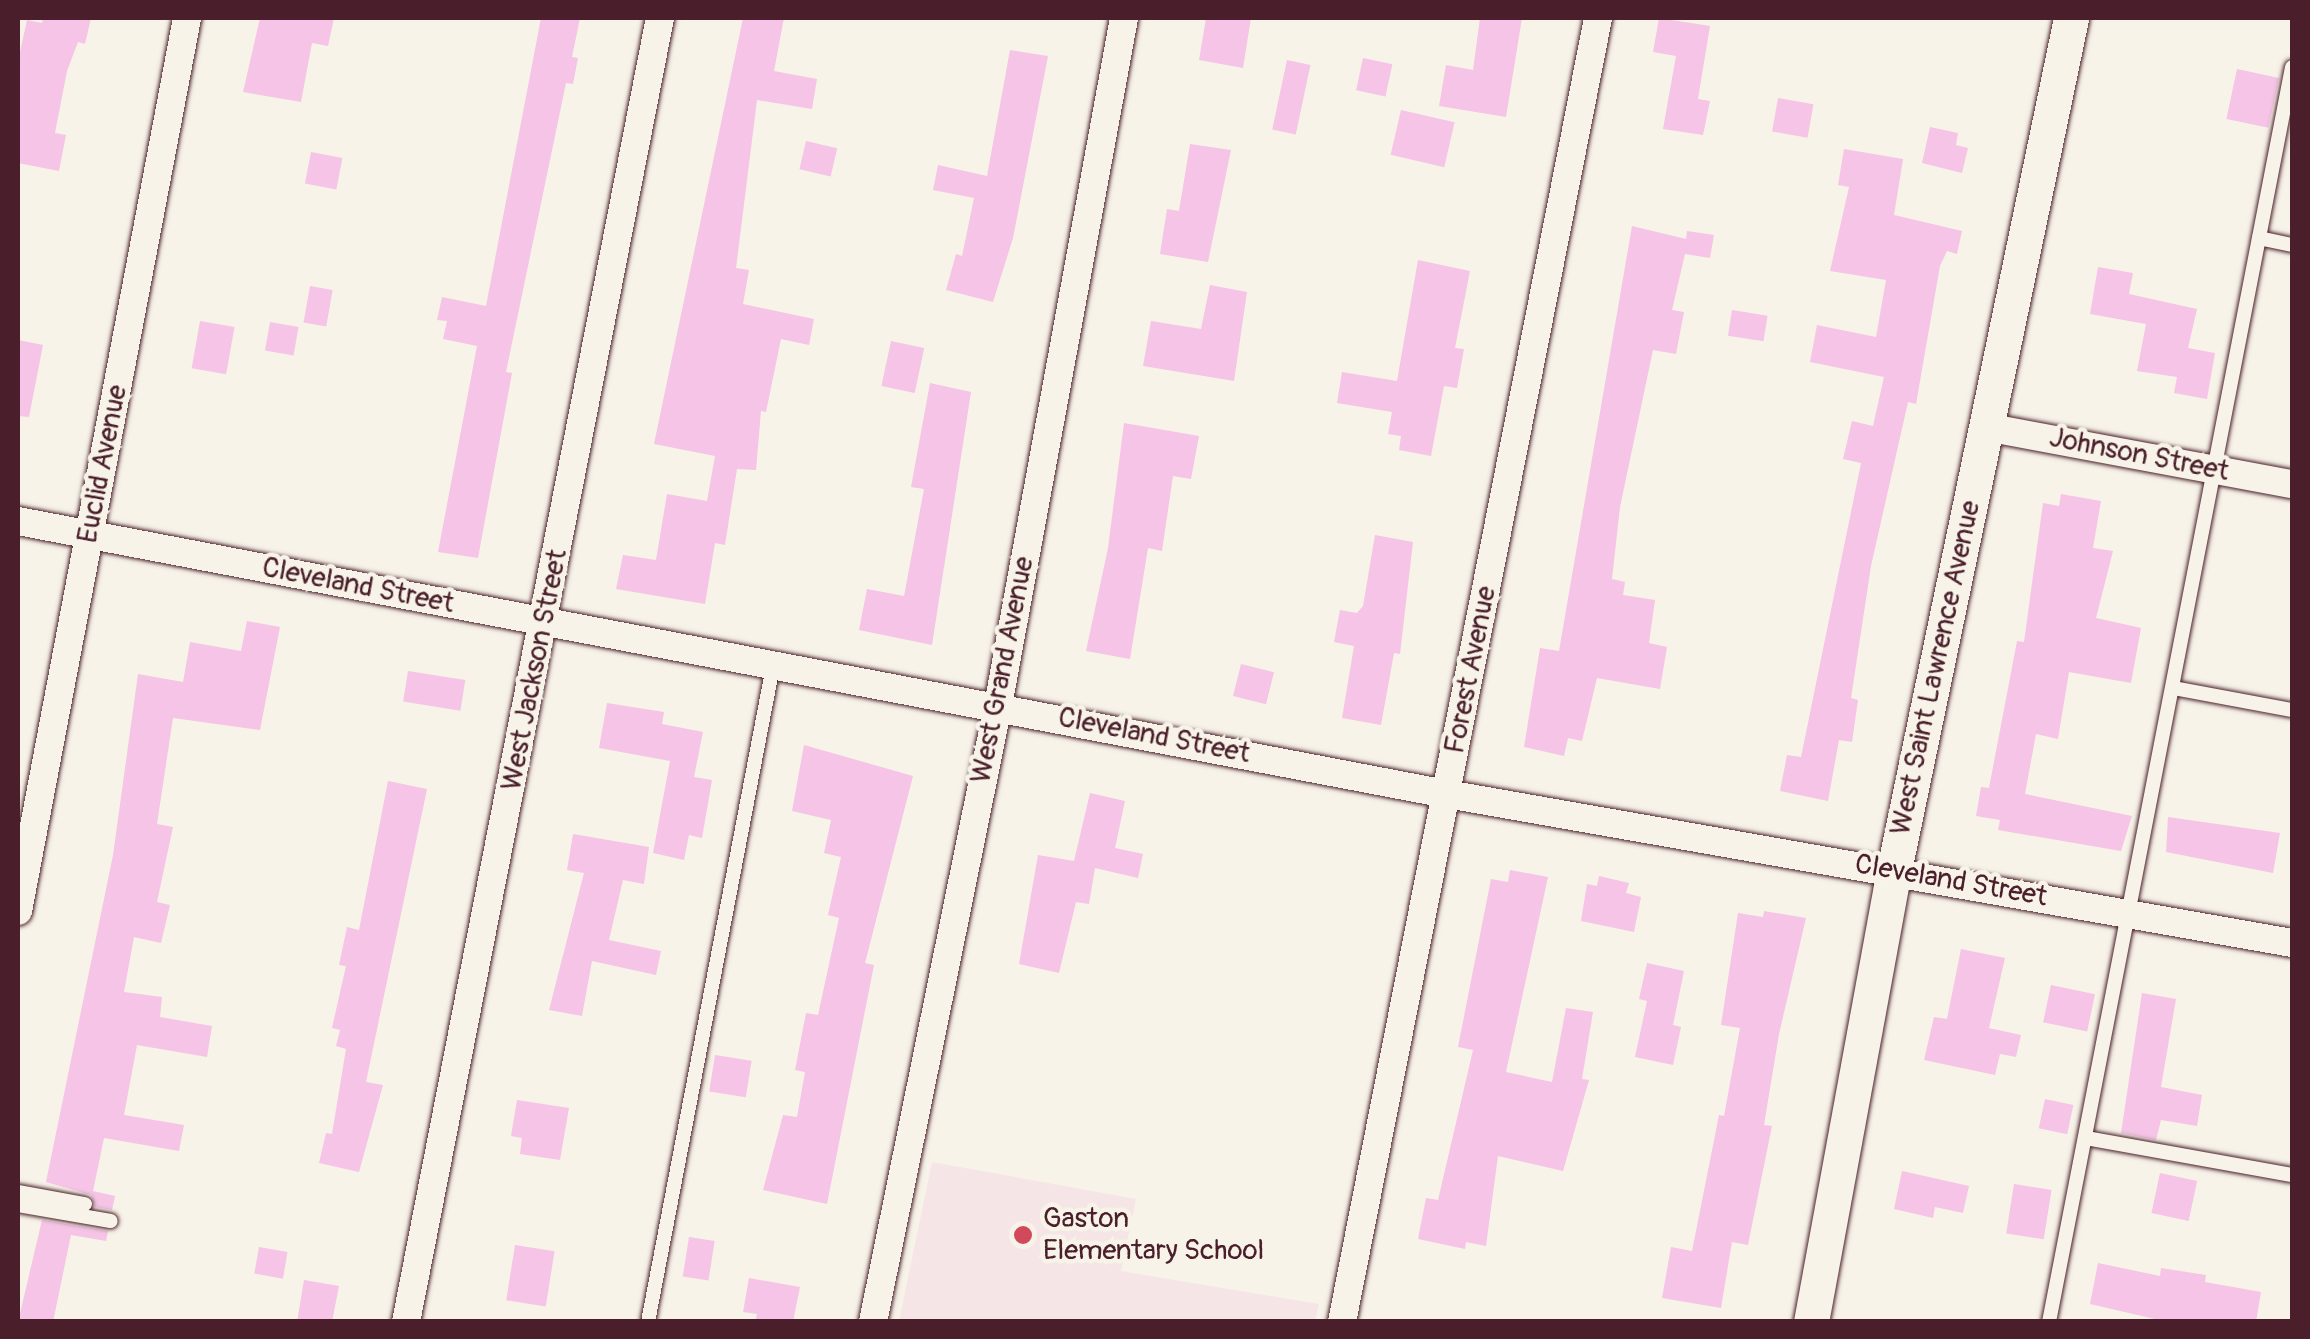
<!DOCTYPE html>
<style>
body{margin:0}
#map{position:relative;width:2310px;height:1339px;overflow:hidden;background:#f7f3e8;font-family:Pangolin,sans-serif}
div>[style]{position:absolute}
.built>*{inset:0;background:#f6e5e7}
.building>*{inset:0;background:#f5c4e6;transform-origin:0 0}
.roads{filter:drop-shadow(0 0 2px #4a1f2b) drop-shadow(0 0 2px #4a1f2b)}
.service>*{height:14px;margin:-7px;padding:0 7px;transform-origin:7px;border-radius:7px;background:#f7f3e8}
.minor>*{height:28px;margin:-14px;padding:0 14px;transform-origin:14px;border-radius:14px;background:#f7f3e8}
.tertiary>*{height:35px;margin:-17.5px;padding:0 17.5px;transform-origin:17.5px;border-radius:17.5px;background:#f7f3e8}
.dots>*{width:28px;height:28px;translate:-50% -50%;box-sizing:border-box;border:5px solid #f7f3e8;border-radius:50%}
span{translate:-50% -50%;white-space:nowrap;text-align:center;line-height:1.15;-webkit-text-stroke:9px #f7f3e8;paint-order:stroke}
.street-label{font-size:28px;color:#4a1f2b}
.poi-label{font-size:28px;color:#4a1f2b}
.left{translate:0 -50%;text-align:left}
.frame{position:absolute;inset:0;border:20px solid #4a1f2b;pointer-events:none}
</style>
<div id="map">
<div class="built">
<i style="clip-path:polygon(932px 1162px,1136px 1199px,1121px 1271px,1319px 1304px,1315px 1321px,899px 1321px)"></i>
</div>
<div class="building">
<i style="clip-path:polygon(43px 18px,91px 18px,85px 44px,78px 42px,67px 71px,55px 133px,66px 135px,59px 171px,18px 163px,18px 61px,27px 20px,42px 23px)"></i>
<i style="clip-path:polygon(260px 18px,334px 18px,328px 46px,312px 43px,301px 102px,243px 92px)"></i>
<i style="clip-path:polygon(541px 18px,580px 18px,572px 57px,578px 58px,573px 84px,566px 83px,506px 372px,512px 373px,478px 558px,438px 552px,477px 346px,443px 339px,447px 321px,437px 320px,442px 297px,486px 306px)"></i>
<i style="clip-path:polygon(743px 18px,784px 18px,774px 71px,817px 79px,812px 109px,757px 100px,736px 268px,749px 270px,743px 304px,814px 319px,809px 345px,781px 339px,766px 412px,761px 411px,756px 470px,737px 469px,725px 545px,715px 543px,705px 604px,616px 589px,623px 555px,656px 560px,667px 494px,707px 501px,715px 456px,654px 444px)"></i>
<i style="clip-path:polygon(1206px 18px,1251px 18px,1243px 68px,1199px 60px)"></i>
<i style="clip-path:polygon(1480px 18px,1522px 18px,1506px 117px,1439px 106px,1446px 65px,1473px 70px)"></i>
<i style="clip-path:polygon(1659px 18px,1710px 26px,1698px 99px,1710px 101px,1703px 135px,1663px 129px,1676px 56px,1653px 52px)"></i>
<i style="clip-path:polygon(1010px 50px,1048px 56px,1013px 238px,993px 302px,946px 290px,956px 254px,962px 256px,974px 198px,933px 190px,938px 165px,987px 176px)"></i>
<i style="left:1363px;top:58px;width:30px;height:33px;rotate:12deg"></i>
<i style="left:1287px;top:60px;width:24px;height:71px;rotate:12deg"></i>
<i style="left:2237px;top:69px;width:43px;height:51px;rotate:12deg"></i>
<i style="left:1778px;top:98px;width:36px;height:34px;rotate:10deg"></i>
<i style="left:1401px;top:110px;width:55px;height:46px;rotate:13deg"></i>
<i style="clip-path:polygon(1930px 127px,1958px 133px,1956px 145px,1968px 148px,1962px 173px,1922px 163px)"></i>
<i style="left:806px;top:141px;width:32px;height:29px;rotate:13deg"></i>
<i style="clip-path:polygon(1190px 144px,1231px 150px,1208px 262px,1160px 254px,1167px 209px,1179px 211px)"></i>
<i style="clip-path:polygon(1844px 149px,1903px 159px,1894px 215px,1962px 231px,1957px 254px,1947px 251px,1940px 266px,1916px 404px,1908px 402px,1871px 566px,1851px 698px,1858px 700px,1852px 742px,1839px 740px,1828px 801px,1780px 791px,1787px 755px,1801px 757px,1861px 463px,1843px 459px,1852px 421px,1873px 426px,1884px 377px,1810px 362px,1817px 325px,1876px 337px,1886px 280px,1830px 271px,1849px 187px,1838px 185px)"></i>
<i style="left:311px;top:152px;width:32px;height:32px;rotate:11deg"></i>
<i style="clip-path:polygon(1632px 226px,1686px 239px,1687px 231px,1714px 235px,1710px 258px,1685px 254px,1672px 310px,1684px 312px,1676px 354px,1653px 350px,1620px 507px,1612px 579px,1625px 582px,1623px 595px,1655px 600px,1649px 643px,1667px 647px,1660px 689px,1597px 678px,1582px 741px,1568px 738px,1564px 756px,1524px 747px,1540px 648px,1559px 651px)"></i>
<i style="clip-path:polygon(1418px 260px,1470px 271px,1455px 348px,1464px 349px,1457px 388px,1444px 386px,1431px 456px,1399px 450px,1401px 436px,1388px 434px,1392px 412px,1337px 403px,1342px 372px,1397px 381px)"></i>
<i style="clip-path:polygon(2098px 267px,2133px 273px,2129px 294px,2197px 309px,2188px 348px,2215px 353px,2207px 399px,2174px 393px,2177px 377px,2137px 371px,2146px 324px,2090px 314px)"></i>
<i style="clip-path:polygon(1210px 285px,1247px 292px,1234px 381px,1143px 366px,1151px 321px,1201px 329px)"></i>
<i style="left:310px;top:286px;width:23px;height:37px;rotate:10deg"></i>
<i style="left:1732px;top:310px;width:36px;height:26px;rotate:9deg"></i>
<i style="left:200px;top:321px;width:35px;height:48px;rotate:10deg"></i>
<i style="left:270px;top:322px;width:29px;height:29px;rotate:10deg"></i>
<i style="clip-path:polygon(18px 340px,43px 345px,29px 417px,18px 416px)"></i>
<i style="left:891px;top:341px;width:34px;height:46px;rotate:12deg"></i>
<i style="clip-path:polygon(930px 383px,971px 392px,932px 645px,859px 630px,867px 589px,904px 596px,924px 489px,911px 487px)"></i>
<i style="clip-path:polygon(1124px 423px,1199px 436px,1191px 479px,1173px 476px,1162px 551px,1148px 548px,1130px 659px,1086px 651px,1108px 548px)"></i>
<i style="clip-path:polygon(2061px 494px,2101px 501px,2093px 548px,2113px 551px,2096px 618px,2141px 628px,2131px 683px,2069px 672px,2058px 739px,2036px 734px,2025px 794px,2132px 816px,2121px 851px,1998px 830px,2000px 820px,1976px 816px,1981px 787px,1989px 788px,2017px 641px,2024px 642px,2043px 503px,2059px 506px)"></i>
<i style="clip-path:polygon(1375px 535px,1413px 542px,1400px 654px,1394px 653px,1381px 725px,1342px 718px,1354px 646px,1334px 642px,1340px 610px,1357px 613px,1363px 606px)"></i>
<i style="clip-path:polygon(247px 621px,280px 627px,260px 730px,173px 718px,157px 824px,173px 827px,157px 902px,170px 905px,161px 943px,134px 937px,124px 992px,162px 997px,160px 1017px,212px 1026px,207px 1057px,137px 1045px,124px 1115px,184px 1125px,179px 1151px,104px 1138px,93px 1191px,115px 1196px,112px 1210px,95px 1207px,91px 1195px,46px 1182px,113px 855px,138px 674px,183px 682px,190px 642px,241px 651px)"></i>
<i style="left:1241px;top:664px;width:34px;height:33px;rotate:14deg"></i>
<i style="left:408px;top:671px;width:58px;height:31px;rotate:9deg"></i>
<i style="clip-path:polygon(607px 703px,664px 712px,662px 724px,703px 732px,694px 777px,712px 780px,702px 838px,689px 835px,684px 860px,653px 853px,670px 761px,599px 748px)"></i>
<i style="clip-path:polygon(804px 745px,913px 776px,865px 963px,874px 965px,827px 1204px,763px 1190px,783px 1115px,797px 1117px,805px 1072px,795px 1070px,806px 1013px,818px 1015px,839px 918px,828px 915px,841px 857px,824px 853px,831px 820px,792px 811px)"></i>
<i style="clip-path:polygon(388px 781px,427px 789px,366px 1082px,383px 1085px,359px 1172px,319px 1163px,326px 1133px,332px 1134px,346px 1049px,336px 1046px,340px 1030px,332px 1028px,346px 966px,339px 965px,347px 927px,359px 930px)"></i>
<i style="clip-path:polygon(1090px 793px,1125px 801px,1115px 848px,1143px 854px,1138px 878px,1095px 868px,1089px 904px,1076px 902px,1059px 973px,1019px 964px,1038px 855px,1074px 861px)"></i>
<i style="clip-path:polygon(2168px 817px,2280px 833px,2273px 873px,2166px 852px)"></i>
<i style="clip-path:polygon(573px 834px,649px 847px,644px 884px,623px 880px,609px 940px,661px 951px,656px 975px,592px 961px,582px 1016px,549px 1010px,584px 873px,567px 870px)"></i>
<i style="clip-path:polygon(1510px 870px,1548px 877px,1506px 1072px,1552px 1082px,1566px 1008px,1593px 1012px,1582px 1079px,1589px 1080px,1563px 1171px,1498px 1156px,1486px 1246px,1466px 1242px,1465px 1249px,1418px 1239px,1426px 1198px,1438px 1200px,1473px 1050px,1458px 1047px,1491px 879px,1508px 882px)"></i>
<i style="clip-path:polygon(1599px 876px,1629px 883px,1626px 893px,1641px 897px,1634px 932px,1581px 921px,1587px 884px,1597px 886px)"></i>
<i style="clip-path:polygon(1764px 911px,1806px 918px,1779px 1034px,1764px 1125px,1772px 1126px,1748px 1245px,1732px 1242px,1721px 1308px,1662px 1298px,1671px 1247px,1692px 1251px,1719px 1115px,1724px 1116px,1740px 1028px,1721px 1025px,1738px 913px,1763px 917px)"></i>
<i style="clip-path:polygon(1961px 949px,2005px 958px,1989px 1028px,2021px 1035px,2016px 1057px,2000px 1054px,1995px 1075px,1924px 1060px,1934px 1017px,1947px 1019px)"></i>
<i style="clip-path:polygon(1647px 963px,1684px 971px,1673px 1025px,1681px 1027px,1673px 1065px,1635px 1057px,1647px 1001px,1639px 999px)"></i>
<i style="left:2051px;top:985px;width:45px;height:38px;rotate:12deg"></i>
<i style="clip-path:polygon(2142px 993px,2176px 999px,2161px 1087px,2202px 1095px,2197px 1126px,2161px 1120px,2156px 1140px,2121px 1133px)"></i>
<i style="left:715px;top:1055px;width:37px;height:37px;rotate:9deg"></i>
<i style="left:2045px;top:1099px;width:29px;height:30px;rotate:12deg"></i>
<i style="clip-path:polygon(517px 1100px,569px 1108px,560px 1160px,520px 1154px,522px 1138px,511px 1136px)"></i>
<i style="clip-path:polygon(1902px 1171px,1969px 1186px,1963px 1213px,1935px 1207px,1933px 1218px,1894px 1209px)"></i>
<i style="left:2160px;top:1173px;width:38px;height:41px;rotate:12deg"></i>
<i style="left:2014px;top:1184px;width:38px;height:50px;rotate:9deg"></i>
<i style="clip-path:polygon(42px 1220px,108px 1231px,106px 1241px,71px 1235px,53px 1322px,18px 1322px)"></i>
<i style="left:689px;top:1237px;width:26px;height:40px;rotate:9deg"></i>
<i style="left:515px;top:1245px;width:40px;height:56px;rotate:9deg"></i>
<i style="left:259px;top:1247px;width:29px;height:27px;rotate:10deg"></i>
<i style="clip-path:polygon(2098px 1263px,2160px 1276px,2161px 1268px,2206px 1275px,2205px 1282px,2261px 1292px,2256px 1322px,2168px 1322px,2090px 1304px)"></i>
<i style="clip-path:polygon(749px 1278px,800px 1287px,793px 1322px,755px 1322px,757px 1314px,743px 1312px)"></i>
<i style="clip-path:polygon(304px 1280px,339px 1286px,332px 1322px,297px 1322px)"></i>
</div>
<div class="roads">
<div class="service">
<i style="left:2259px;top:238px;width:34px;rotate:12deg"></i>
<i style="left:2173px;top:688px;width:121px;rotate:10.5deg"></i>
<i style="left:2086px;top:1138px;width:209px;rotate:10.2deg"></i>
<i style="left:18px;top:1192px;width:68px;rotate:10.2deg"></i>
<i style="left:18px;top:1205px;width:94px;rotate:9.8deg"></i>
<i style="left:648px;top:1322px;width:668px;rotate:-79.21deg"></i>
<i style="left:2049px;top:1322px;width:1278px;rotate:-79.04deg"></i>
</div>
<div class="minor">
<i style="left:1986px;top:427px;width:311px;rotate:10.6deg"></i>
<i style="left:18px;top:521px;width:1455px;rotate:10.82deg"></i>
<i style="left:1447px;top:794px;width:858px;rotate:10deg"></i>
<i style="left:18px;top:911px;width:909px;rotate:-79.28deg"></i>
<i style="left:406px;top:1322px;width:1329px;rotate:-78.98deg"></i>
<i style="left:873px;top:1322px;width:629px;rotate:-78.53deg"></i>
<i style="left:998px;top:706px;width:699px;rotate:-79.62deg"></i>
<i style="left:1342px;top:1322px;width:1329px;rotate:-78.89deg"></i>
</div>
<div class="tertiary">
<i style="left:1811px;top:1322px;width:460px;rotate:-79.6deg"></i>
<i style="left:1894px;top:870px;width:870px;rotate:-78.26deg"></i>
</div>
</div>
<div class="dots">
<i style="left:1023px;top:1235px;background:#d1495b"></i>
</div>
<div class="street-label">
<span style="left:2139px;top:455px;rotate:11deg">Johnson Street</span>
<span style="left:103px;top:464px;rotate:-79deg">Euclid Avenue</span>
<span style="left:358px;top:586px;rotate:11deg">Cleveland Street</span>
<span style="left:1936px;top:668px;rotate:-78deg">West Saint Lawrence Avenue</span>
<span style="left:535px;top:670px;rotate:-79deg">West Jackson Street</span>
<span style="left:1003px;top:670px;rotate:-79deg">West Grand Avenue</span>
<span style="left:1471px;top:670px;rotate:-79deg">Forest Avenue</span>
<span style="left:1154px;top:736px;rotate:11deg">Cleveland Street</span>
<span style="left:1951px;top:881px;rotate:10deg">Cleveland Street</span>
</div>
<div class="poi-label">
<span class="left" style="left:1043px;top:1235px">Gaston<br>Elementary School</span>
</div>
<div class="frame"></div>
</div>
